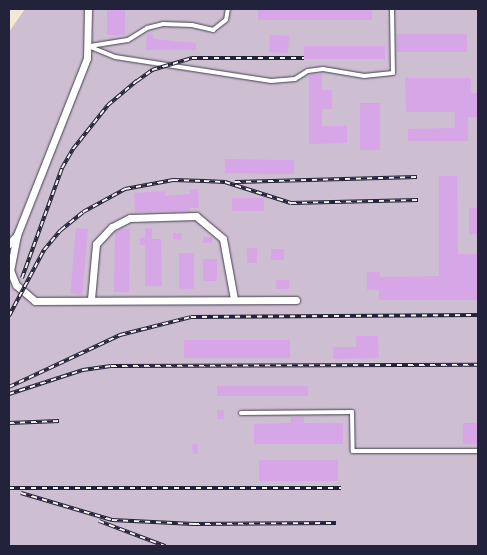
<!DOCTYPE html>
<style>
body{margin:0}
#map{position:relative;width:487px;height:555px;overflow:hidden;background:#f0ead4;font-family:"Old Standard TT",serif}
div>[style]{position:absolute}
.industrial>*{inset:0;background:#cebed1}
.building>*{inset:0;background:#d6a6e7;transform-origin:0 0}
.roads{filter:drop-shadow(0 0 1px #414052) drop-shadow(0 0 1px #414052)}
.service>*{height:4px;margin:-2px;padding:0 2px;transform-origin:2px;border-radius:2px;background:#fff}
.minor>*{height:7px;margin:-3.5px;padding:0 3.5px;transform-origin:3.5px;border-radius:3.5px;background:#fff}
.rail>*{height:4px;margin-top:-2px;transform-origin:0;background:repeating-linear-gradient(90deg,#f7f3e8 0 5.5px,#22223b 0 11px);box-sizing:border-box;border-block:1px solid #22223b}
span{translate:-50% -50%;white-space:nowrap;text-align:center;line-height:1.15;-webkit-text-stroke:4.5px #f7f3e8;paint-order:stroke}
.frame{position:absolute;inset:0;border:10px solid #22223b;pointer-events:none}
</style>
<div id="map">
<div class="industrial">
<i style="clip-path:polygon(25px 9px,478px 9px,478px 546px,9px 546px,9px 32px)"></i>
</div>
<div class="building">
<i style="left:107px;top:9px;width:18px;height:26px"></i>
<i style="left:258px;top:9px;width:114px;height:11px"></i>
<i style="clip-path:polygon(147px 34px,153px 34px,153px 39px,196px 43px,196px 50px,146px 50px)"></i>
<i style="left:467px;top:34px;width:18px;height:70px;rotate:90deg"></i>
<i style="left:270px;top:35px;width:19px;height:17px;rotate:3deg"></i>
<i style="left:304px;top:46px;width:81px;height:13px"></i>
<i style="clip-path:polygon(322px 74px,322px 90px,332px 90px,332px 109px,322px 109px,322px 126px,347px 126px,347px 143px,309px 144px,309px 75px)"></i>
<i style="clip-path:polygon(405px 78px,471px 78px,471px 93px,478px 93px,478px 117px,468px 117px,468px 141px,408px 141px,408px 129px,455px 128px,455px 112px,406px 112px)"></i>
<i style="left:360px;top:103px;width:20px;height:47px"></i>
<i style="left:225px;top:159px;width:69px;height:14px;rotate:1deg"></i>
<i style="clip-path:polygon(439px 176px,457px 176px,458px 254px,478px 254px,478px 300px,379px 300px,379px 290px,367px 290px,367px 272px,380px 272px,380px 277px,439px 276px)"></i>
<i style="clip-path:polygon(198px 189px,199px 208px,190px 208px,190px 211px,135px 212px,134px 193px,165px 191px,165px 196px,190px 194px,190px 190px)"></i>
<i style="left:264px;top:198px;width:13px;height:32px;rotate:90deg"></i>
<i style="left:469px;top:208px;width:9px;height:26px"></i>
<i style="left:76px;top:228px;width:12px;height:66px;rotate:5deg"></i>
<i style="clip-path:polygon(145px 228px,152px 228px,152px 239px,161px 239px,162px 286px,145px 286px,145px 245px,140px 245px,140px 238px,145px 238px)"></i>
<i style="clip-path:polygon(119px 229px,130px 229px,129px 292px,114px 292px,115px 232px)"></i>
<i style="clip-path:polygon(173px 233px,182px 233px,181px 240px,173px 239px)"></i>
<i style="left:203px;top:237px;width:9px;height:6px"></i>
<i style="left:247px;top:248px;width:10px;height:15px"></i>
<i style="left:271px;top:249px;width:13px;height:11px"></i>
<i style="left:179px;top:253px;width:15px;height:36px"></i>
<i style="left:203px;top:259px;width:14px;height:22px"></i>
<i style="left:276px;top:280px;width:13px;height:9px"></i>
<i style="clip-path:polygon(356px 336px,378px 336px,379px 358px,333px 359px,333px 347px,356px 347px)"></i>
<i style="left:290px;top:340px;width:18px;height:106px;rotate:90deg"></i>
<i style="left:217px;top:386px;width:91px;height:10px"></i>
<i style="left:217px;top:410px;width:7px;height:9px"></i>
<i style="clip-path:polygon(291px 417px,304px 417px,304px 423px,343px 423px,343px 444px,254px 444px,254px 424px,291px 423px)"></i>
<i style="left:463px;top:423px;width:15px;height:21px"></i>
<i style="clip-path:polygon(192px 444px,198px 444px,198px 454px,193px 454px)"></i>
<i style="left:259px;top:460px;width:79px;height:21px"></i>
</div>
<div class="roads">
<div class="service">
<i style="left:88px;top:46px;width:29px;rotate:22deg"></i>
<i style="left:115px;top:57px;width:158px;rotate:8.7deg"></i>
<i style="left:271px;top:81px;width:24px;rotate:-5deg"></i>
<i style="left:295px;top:79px;width:15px;rotate:-32deg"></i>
<i style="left:308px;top:71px;width:15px;rotate:-8deg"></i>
<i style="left:323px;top:69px;width:42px;rotate:9.7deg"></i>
<i style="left:364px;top:76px;width:29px;rotate:-6deg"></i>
<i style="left:393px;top:73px;width:64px;rotate:-90.9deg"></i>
<i style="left:90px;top:46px;width:38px;rotate:-9deg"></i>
<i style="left:128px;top:40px;width:22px;rotate:-32deg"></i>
<i style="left:147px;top:28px;width:16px;rotate:-14deg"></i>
<i style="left:163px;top:24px;width:29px;rotate:2deg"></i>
<i style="left:192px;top:25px;width:22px;rotate:13deg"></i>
<i style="left:213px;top:30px;width:16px;rotate:-38deg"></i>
<i style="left:226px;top:20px;width:11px;rotate:-80deg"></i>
<i style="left:241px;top:413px;width:111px;rotate:-0.5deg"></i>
<i style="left:352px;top:412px;width:39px;rotate:89deg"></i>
<i style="left:353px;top:451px;width:125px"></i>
</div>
<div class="minor">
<i style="left:17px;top:235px;width:36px;rotate:101deg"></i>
<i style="left:10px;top:270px;width:16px;rotate:68deg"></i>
<i style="left:16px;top:285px;width:25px;rotate:40deg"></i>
<i style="left:35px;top:301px;width:261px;rotate:-0.2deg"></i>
<i style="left:9px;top:244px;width:12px;rotate:-48deg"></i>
<i style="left:17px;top:235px;width:190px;rotate:-68.4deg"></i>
<i style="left:87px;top:58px;width:49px;rotate:-88.8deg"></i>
<i style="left:91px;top:299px;width:55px;rotate:-84.8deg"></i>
<i style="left:96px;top:244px;width:23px;rotate:-47deg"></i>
<i style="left:112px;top:227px;width:20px;rotate:-27deg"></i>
<i style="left:130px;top:218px;width:66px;rotate:-1.7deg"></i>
<i style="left:196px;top:216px;width:35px;rotate:40deg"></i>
<i style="left:223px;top:239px;width:61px;rotate:79.6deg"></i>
</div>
</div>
<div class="rail">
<i style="left:235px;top:182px;width:182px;rotate:-1.6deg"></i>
<i style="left:22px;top:278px;width:117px;rotate:-70deg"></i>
<i style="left:62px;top:168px;width:22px;rotate:-60deg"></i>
<i style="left:73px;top:149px;width:56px;rotate:-51.5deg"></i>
<i style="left:108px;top:105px;width:38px;rotate:-40deg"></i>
<i style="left:137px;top:81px;width:19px;rotate:-36deg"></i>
<i style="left:152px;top:70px;width:42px;rotate:-16.7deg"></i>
<i style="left:192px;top:58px;width:112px"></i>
<i style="left:9px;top:316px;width:75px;rotate:-62.1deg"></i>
<i style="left:44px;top:250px;width:26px;rotate:-50deg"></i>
<i style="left:61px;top:230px;width:28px;rotate:-39deg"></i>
<i style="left:83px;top:212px;width:48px;rotate:-28.7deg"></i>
<i style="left:125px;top:189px;width:49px;rotate:-10.6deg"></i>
<i style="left:173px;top:180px;width:31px;rotate:2deg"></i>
<i style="left:204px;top:181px;width:21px;rotate:3deg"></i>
<i style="left:225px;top:182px;width:69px;rotate:17.7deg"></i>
<i style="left:291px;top:203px;width:127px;rotate:-1.4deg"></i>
<i style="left:9px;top:387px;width:123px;rotate:-25.1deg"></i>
<i style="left:120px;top:335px;width:73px;rotate:-14.2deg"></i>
<i style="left:191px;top:317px;width:287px;rotate:-0.4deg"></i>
<i style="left:9px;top:394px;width:78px;rotate:-18deg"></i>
<i style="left:83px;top:370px;width:28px;rotate:-8deg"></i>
<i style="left:111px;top:366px;width:367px;rotate:-0.2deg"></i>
<i style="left:9px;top:423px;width:50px;rotate:-2.3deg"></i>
<i style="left:9px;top:488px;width:332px"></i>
<i style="left:21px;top:493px;width:95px;rotate:16.5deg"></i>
<i style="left:112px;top:520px;width:82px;rotate:2.8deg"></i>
<i style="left:194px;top:524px;width:142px;rotate:-0.4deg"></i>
<i style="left:99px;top:521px;width:71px;rotate:20.7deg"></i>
</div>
<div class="frame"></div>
</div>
